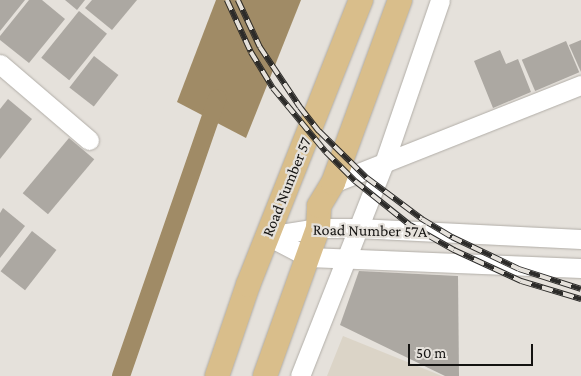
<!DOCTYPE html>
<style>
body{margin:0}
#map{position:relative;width:581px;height:376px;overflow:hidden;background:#e5e1db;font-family:"Crimson Pro",serif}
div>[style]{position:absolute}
.built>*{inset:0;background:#dbd4c7}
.water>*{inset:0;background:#a08b66}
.canal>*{height:18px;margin:-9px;padding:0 9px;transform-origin:9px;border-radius:9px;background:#a08b66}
.building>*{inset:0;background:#aca8a2;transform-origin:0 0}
.roads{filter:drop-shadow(0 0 1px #b1ada7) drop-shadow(0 0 1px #b1ada7)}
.minor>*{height:19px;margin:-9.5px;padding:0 9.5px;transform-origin:9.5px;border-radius:9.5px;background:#fff}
.major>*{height:24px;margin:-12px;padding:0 12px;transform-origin:12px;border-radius:12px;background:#d9be8b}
.rail>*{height:5.5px;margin-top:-2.75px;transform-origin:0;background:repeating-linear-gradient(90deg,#e5e1db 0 11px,#2c2b29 0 22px);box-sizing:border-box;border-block:1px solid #2c2b29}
span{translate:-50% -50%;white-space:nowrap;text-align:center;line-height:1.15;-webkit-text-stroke:4.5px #e5e1db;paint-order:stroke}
.street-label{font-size:16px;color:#141311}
.scale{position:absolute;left:408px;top:344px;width:125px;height:22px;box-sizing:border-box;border:2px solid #141311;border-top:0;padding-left:6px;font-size:15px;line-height:18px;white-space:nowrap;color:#141311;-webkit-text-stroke:4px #e5e1db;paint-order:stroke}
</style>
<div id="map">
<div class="built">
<i style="clip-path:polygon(343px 336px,442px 376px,327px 376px)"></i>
</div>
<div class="water">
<i style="clip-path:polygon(216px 0,301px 0,246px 138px,177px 102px)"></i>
</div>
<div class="canal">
<i style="left:121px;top:376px;width:294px;rotate:-70.9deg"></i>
</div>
<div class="building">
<i style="clip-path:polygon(0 0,25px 0,0 31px)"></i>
<i style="clip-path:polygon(29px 0,42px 0,65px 19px,29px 63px,0 40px,0 36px)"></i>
<i style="clip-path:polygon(65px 0,85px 0,77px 10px)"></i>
<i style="clip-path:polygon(92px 0,137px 0,112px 30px,85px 8px)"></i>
<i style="left:79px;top:11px;width:36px;height:60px;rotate:39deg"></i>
<i style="clip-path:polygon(581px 40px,581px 72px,569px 45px)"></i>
<i style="left:566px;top:41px;width:34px;height:48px;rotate:67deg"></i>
<i style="clip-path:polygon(500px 50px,506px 64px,518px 59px,531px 92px,493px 108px,474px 61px)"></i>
<i style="left:94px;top:56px;width:31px;height:40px;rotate:38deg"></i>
<i style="clip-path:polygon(8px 99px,32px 119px,0 159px,0 109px)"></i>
<i style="left:69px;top:138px;width:33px;height:72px;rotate:40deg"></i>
<i style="clip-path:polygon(3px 208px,25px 226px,0 258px,0 213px)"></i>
<i style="left:32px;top:231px;width:31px;height:51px;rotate:38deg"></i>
<i style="clip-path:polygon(359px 271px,458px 276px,459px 376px,445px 376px,340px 325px)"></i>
</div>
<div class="roads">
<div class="minor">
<i style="left:0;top:64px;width:117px;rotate:40.5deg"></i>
<i style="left:333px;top:183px;width:267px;rotate:-21.6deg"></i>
<i style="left:268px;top:236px;width:45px;rotate:27.7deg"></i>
<i style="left:308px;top:257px;width:273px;rotate:2.3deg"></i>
<i style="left:268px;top:236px;width:51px;rotate:-9.1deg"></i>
<i style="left:318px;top:228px;width:39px"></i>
<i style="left:357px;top:228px;width:224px;rotate:2.8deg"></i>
<i style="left:300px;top:376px;width:229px;rotate:-68.5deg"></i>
<i style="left:384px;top:163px;width:172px;rotate:-71deg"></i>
</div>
<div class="major">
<i style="left:217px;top:376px;width:96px;rotate:-71.2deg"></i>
<i style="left:248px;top:285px;width:307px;rotate:-68.4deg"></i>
<i style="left:265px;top:376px;width:157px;rotate:-70.3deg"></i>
<i style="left:318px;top:228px;width:22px;rotate:-87deg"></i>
<i style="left:319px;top:206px;width:27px;rotate:-59deg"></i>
<i style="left:333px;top:183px;width:195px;rotate:-69.9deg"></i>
</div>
</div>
<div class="rail">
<i style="left:227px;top:0;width:57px;rotate:65.2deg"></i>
<i style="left:251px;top:52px;width:42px;rotate:58.6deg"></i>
<i style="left:273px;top:88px;width:83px;rotate:50.4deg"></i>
<i style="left:326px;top:152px;width:41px;rotate:45deg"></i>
<i style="left:355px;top:181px;width:70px;rotate:38.7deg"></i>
<i style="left:410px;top:225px;width:51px;rotate:29.6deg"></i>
<i style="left:454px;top:250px;width:74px;rotate:24.8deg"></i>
<i style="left:521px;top:281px;width:63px;rotate:16.7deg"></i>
<i style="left:238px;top:0;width:52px;rotate:64.9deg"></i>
<i style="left:260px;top:47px;width:72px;rotate:56.3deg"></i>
<i style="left:300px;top:107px;width:31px;rotate:52deg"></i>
<i style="left:319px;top:131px;width:67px;rotate:44.4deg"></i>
<i style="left:367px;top:178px;width:69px;rotate:36.7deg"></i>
<i style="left:422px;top:219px;width:35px;rotate:31deg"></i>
<i style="left:452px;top:237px;width:74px;rotate:25.5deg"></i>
<i style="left:519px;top:269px;width:65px;rotate:17.9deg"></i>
</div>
<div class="street-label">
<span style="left:287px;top:187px;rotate:-68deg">Road Number 57</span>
<span style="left:370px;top:231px;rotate:1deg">Road Number 57A</span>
</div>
<div class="scale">50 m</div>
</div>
